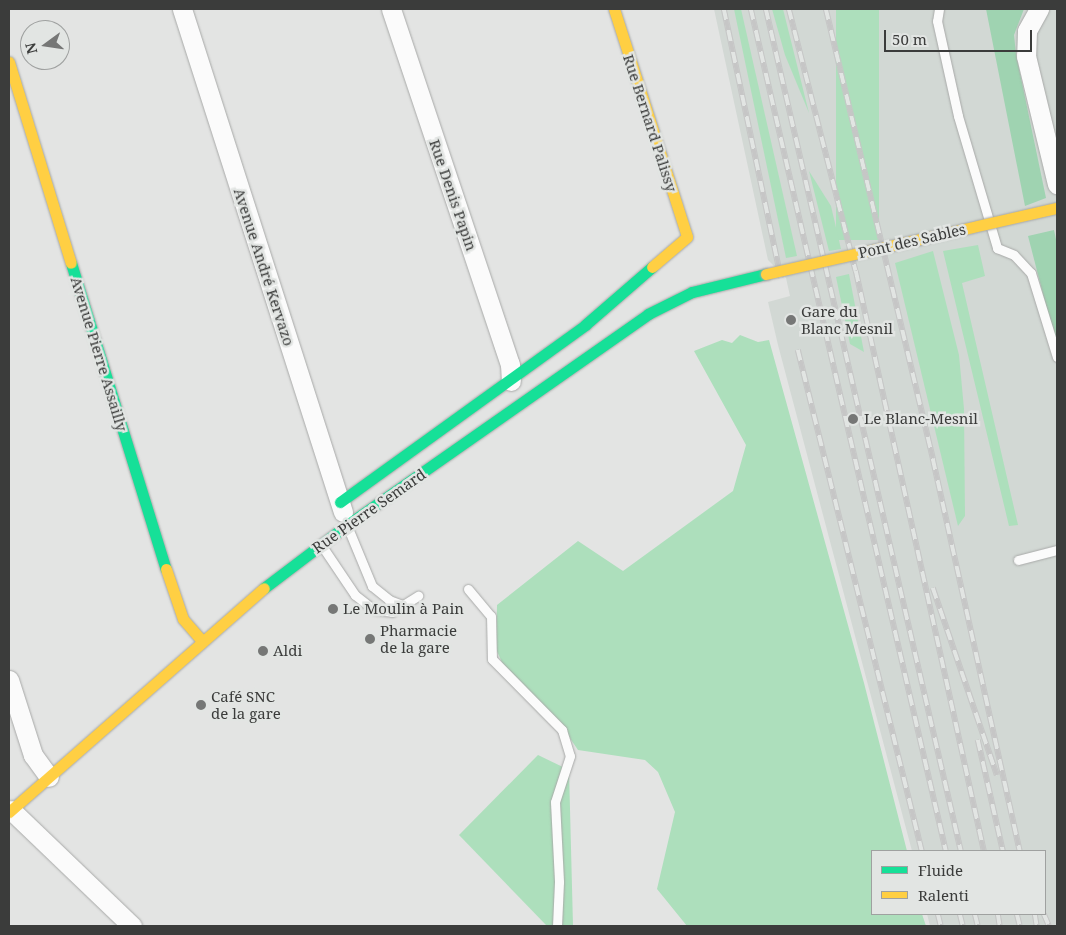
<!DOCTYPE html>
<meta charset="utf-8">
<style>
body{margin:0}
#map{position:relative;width:1066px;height:935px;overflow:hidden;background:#e3e4e3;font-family:"Noto Serif",serif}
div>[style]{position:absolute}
.built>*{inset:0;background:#d2d8d4}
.green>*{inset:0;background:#addfbc;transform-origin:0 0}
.forest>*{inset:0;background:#9fd3b1}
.roads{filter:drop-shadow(0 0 1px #a8a9a8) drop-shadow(0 0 1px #a8a9a8)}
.lane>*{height:9px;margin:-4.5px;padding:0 4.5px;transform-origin:4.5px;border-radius:4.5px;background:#fbfbfb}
.street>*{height:19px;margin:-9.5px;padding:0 9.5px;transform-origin:9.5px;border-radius:9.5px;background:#fbfbfb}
.fast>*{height:11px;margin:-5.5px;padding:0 5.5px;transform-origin:5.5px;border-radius:5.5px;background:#16e098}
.slow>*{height:11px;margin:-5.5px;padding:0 5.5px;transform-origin:5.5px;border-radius:5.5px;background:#ffcf43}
.rail>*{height:5.5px;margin-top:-2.75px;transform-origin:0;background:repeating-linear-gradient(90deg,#e2e5e3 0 11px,#c6c6c6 0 22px);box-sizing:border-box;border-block:1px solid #c6c6c6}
.bridges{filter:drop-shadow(0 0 1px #a8a9a8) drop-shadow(0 0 1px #a8a9a8)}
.slow-bridge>*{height:11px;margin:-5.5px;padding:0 5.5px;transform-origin:5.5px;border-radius:5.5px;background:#ffcf43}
.dots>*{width:14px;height:14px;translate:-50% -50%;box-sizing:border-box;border:2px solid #e2e5e3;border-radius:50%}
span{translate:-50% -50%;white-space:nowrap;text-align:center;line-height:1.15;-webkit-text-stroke:5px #e2e5e3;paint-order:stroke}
.street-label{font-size:15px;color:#3b3c3b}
.poi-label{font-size:15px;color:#3b3c3b}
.left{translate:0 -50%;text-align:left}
.frame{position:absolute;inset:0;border:10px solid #3b3c3b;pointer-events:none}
.legend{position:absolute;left:871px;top:850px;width:175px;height:65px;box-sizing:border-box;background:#e2e5e3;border:1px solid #9fa1a0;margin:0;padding:6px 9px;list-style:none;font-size:15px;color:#3b3c3b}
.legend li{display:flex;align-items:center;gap:10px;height:25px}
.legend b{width:25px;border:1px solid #9fa1a0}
.north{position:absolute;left:20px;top:20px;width:50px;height:50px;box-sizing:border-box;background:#e2e5e3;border:1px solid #9fa1a0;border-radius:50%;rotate:256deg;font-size:14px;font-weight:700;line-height:20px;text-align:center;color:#3b3c3b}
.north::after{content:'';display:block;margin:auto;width:18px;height:22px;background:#767776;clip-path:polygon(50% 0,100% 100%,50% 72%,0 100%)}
.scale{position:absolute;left:884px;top:30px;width:148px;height:22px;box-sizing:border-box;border:2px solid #3b3c3b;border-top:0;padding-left:6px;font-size:15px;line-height:18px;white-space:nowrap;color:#3b3c3b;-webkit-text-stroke:4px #e2e5e3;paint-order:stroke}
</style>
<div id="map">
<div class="built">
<i style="clip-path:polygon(714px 9px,1057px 9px,1057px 926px,930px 926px,927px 914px,1045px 914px,1045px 851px,912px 851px,778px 345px,768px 302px,790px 296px,786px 278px,768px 260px)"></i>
</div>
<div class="green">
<i style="clip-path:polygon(734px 9px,741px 9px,797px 256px,786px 258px)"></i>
<i style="clip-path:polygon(772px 9px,783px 9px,809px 113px,785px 55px)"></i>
<i style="left:836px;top:9px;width:43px;height:231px"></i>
<i style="clip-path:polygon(809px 171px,831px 206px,841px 249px,829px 251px)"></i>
<i style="clip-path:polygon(978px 245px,985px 276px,962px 283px,1018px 525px,1009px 526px,943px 251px)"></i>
<i style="clip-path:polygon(933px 251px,959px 355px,964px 409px,965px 516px,958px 526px,895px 263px)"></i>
<i style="clip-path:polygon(849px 274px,864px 352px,850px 344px,836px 277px)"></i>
<i style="clip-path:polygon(740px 335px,758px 342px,769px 340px,864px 683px,907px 851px,872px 851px,872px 914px,922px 914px,926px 926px,687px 926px,657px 889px,675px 812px,658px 772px,645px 760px,578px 750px,561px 725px,504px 667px,496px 649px,497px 605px,578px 541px,623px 571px,733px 491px,746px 445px,694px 351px,722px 340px,732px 343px)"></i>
<i style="clip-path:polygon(538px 755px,569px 770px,573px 926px,547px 926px,459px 835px)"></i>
</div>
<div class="forest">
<i style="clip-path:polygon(986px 9px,1024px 9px,1014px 35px,1016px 54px,1046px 198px,1025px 206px)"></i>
<i style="clip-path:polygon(1054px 230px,1057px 244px,1057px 348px,1028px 236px)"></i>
</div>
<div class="roads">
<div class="lane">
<i style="left:939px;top:9px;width:12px;rotate:99deg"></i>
<i style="left:937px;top:21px;width:97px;rotate:77.5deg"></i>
<i style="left:958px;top:116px;width:138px;rotate:73.5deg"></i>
<i style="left:997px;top:248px;width:18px;rotate:22deg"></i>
<i style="left:1014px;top:255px;width:25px;rotate:47deg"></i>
<i style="left:1031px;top:273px;width:88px;rotate:72.8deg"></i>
<i style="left:348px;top:528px;width:63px;rotate:67.5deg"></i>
<i style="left:372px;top:586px;width:22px;rotate:39deg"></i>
<i style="left:389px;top:600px;width:15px;rotate:20deg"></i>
<i style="left:322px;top:546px;width:59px;rotate:56deg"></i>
<i style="left:355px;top:595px;width:24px;rotate:38deg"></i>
<i style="left:374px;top:610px;width:18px;rotate:6deg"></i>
<i style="left:392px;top:612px;width:31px;rotate:-32deg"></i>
<i style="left:1018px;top:560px;width:40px;rotate:-14.4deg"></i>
<i style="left:468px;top:589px;width:35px;rotate:50deg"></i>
<i style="left:491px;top:616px;width:43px;rotate:88.7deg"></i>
<i style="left:492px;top:659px;width:100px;rotate:45.4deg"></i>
<i style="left:562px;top:730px;width:27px;rotate:73deg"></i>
<i style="left:570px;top:756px;width:48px;rotate:108.1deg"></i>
<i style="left:555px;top:802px;width:80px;rotate:87.1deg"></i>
<i style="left:559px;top:882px;width:44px;rotate:92.6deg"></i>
</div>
<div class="street">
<i style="left:182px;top:9px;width:528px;rotate:72.25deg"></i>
<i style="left:391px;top:9px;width:374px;rotate:71.5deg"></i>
<i style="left:510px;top:364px;width:17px;rotate:87deg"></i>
<i style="left:1039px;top:9px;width:25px;rotate:119deg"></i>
<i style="left:1027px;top:31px;width:25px;rotate:92deg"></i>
<i style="left:1026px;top:56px;width:132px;rotate:76.4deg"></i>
<i style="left:9px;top:680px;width:79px;rotate:72.3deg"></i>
<i style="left:33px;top:755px;width:27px;rotate:54deg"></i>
<i style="left:11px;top:810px;width:168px;rotate:43.8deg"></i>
</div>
<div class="fast">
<i style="left:71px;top:263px;width:320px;rotate:72.8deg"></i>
<i style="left:340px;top:502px;width:302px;rotate:-35.8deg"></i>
<i style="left:585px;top:325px;width:89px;rotate:-40.9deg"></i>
<i style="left:264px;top:588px;width:104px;rotate:-37.2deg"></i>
<i style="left:347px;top:525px;width:368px;rotate:-35deg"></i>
<i style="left:648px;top:314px;width:49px;rotate:-26.6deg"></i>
<i style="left:692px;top:292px;width:76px;rotate:-13.7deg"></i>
</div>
<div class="slow">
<i style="left:614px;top:9px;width:239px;rotate:72.2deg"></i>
<i style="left:687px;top:237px;width:46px;rotate:139.4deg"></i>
<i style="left:9px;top:62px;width:210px;rotate:72.9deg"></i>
<i style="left:166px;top:569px;width:53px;rotate:71.2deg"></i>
<i style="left:183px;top:619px;width:28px;rotate:49deg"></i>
<i style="left:9px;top:812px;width:339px;rotate:-41.3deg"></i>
</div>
</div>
<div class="rail">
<i style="left:724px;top:9px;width:275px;rotate:78deg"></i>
<i style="left:751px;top:9px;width:864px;rotate:76.96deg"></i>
<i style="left:766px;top:9px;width:864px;rotate:76.96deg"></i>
<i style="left:789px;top:9px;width:270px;rotate:75.7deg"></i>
<i style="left:856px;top:271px;width:594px;rotate:77.55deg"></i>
<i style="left:826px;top:9px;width:463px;rotate:76.6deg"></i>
<i style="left:933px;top:459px;width:402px;rotate:77.5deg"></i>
<i style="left:798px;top:350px;width:516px;rotate:76.1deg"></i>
<i style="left:933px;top:588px;width:198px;rotate:71.1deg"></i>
<i style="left:978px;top:740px;width:114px;rotate:77.3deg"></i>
<i style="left:938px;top:914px;width:12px;rotate:76deg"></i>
<i style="left:960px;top:914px;width:12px;rotate:76deg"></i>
<i style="left:975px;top:914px;width:12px;rotate:76deg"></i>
<i style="left:998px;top:914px;width:12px;rotate:81deg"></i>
<i style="left:1017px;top:914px;width:12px;rotate:76deg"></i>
<i style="left:1035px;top:914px;width:12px;rotate:81deg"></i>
<i style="left:1044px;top:914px;width:13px;rotate:67deg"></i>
</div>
<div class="bridges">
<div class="slow-bridge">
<i style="left:766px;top:274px;width:298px;rotate:-12.8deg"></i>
</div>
</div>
<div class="dots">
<i style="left:791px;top:320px;background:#767776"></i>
<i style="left:853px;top:419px;background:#767776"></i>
<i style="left:333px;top:609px;background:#767776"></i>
<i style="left:370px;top:639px;background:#767776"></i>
<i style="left:263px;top:651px;background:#767776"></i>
<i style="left:201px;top:705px;background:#767776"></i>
</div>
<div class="street-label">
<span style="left:650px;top:123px;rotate:72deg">Rue Bernard Palissy</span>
<span style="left:453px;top:195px;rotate:71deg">Rue Denis Papin</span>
<span style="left:912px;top:241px;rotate:-13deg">Pont des Sables</span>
<span style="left:264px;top:267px;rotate:72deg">Avenue André Kervazo</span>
<span style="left:99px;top:354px;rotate:73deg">Avenue Pierre Assailly</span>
<span style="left:369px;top:511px;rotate:-35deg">Rue Pierre Semard</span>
</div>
<div class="poi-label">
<span class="left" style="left:801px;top:320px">Gare du<br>Blanc Mesnil</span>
<span class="left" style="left:864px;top:419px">Le Blanc-Mesnil</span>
<span class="left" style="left:343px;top:609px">Le Moulin à Pain</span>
<span class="left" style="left:380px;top:639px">Pharmacie<br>de la gare</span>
<span class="left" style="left:273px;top:651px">Aldi</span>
<span class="left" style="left:211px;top:705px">Café SNC<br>de la gare</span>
</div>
<div class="frame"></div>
<ul class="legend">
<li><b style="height:6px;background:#16e098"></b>Fluide</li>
<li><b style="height:6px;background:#ffcf43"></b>Ralenti</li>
</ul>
<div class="north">N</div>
<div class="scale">50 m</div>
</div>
